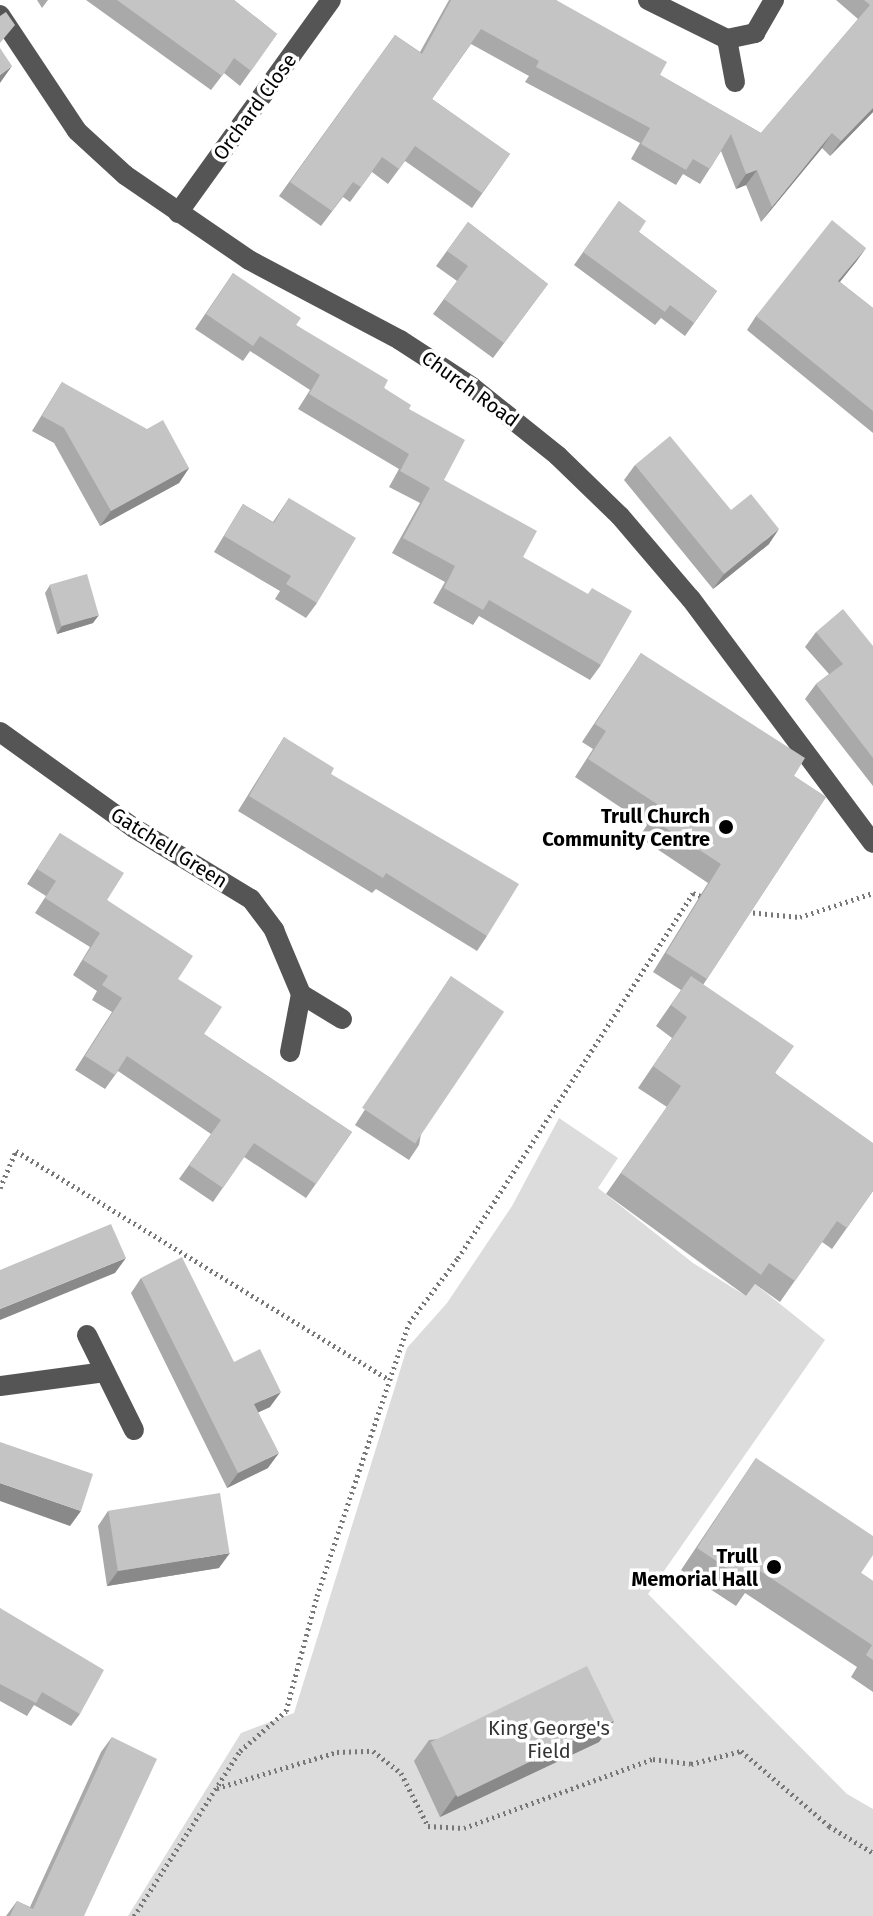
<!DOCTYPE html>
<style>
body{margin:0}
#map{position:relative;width:873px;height:1916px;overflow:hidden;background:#fff;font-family:"Fira Sans",sans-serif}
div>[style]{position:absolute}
.green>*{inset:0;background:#dcdcdc}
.path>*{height:5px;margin-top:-2.5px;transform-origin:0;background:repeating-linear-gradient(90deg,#777 0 2px,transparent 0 6px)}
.minor>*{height:20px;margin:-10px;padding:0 10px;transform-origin:10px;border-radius:10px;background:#555}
.wall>*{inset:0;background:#a9a9a9}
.shaded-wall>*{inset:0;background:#898989}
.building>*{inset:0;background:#c4c4c4;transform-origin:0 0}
.dots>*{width:22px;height:22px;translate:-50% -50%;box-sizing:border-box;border:4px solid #fff;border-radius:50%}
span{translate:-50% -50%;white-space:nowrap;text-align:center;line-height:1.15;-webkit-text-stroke:7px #fff;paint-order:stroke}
.street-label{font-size:20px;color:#000}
.poi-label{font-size:20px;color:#000;font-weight:700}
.right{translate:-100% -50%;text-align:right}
.park-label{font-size:20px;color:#333}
</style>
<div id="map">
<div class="green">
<i style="clip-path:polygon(559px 1118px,618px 1158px,598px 1188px,693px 1263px,746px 1296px,755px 1284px,825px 1340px,648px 1594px,847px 1794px,873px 1809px,873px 1916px,128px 1916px,241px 1733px,294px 1713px,407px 1348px,447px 1303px,512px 1206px)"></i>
</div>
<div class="path">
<i style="left:747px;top:912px;width:53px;rotate:5.4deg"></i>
<i style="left:800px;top:917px;width:77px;rotate:-18.2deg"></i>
<i style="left:0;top:1188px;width:40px;rotate:-66.6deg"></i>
<i style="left:16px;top:1151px;width:435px;rotate:31.5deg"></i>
<i style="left:217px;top:1788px;width:125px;rotate:-16.7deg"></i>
<i style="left:337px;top:1752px;width:36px;rotate:-2deg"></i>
<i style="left:373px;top:1751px;width:36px;rotate:38deg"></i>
<i style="left:401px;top:1773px;width:59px;rotate:63deg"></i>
<i style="left:428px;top:1826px;width:36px;rotate:3deg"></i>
<i style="left:464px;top:1828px;width:201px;rotate:-20.1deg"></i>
<i style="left:653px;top:1759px;width:38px;rotate:7deg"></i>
<i style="left:691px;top:1764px;width:52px;rotate:-14.6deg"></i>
<i style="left:741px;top:1751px;width:116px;rotate:40.4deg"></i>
<i style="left:829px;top:1826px;width:52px;rotate:31.5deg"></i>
<i style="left:134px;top:1916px;width:196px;rotate:-57.3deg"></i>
<i style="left:240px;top:1751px;width:61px;rotate:-41deg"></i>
<i style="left:286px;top:1711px;width:119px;rotate:-74.9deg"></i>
<i style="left:317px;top:1596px;width:288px;rotate:-71.4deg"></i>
<i style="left:409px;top:1323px;width:81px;rotate:-53deg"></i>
<i style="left:458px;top:1258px;width:434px;rotate:-57.2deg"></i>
<i style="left:693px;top:893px;width:11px;rotate:22deg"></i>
</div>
<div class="minor">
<i style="left:648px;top:0;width:88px;rotate:26.3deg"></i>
<i style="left:0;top:15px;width:139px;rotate:56.4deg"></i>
<i style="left:77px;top:131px;width:65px;rotate:42.5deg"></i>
<i style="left:125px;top:175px;width:150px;rotate:34.4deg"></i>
<i style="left:249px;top:260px;width:171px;rotate:27.9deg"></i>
<i style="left:400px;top:340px;width:86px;rotate:33.1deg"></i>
<i style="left:472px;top:387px;width:110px;rotate:38.7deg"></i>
<i style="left:558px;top:456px;width:86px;rotate:44.1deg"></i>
<i style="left:620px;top:516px;width:109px;rotate:49.5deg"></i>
<i style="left:691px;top:599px;width:304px;rotate:53.3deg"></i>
<i style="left:735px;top:82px;width:44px;rotate:-100.5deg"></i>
<i style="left:727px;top:39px;width:29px;rotate:-12deg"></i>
<i style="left:755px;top:33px;width:38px;rotate:-60deg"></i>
<i style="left:178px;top:213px;width:262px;rotate:-54.3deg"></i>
<i style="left:0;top:732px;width:165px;rotate:35.6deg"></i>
<i style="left:134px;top:828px;width:137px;rotate:31.3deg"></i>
<i style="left:251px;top:899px;width:39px;rotate:53deg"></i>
<i style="left:274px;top:930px;width:69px;rotate:67.1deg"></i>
<i style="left:301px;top:994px;width:59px;rotate:100.7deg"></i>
<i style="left:301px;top:994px;width:48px;rotate:31.4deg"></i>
<i style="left:87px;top:1335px;width:106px;rotate:63.7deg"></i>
<i style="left:0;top:1386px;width:106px;rotate:-7.6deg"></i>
</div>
<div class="wall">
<i style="clip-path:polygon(37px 0,48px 0,42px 8px)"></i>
<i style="clip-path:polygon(86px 0,234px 0,277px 34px,240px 86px,224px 73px,211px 90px)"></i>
<i style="clip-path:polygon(449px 0,556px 0,660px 75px,761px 133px,858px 19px,836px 0,873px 0,873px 112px,830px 156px,822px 148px,761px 222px,746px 185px,736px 189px,721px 151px,700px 184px,683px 174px,676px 185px,631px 159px,640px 143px,525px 82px,529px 76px,471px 44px,432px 99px,510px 154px,472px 208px,405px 161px,388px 184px,372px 172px,350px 202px,343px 197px,321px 226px,279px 196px,395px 35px,420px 52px)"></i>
<i style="clip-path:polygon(619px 201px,639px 232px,717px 291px,685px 336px,661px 318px,655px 325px,574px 265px)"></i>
<i style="clip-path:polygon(468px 222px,548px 284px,493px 358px,433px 314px,457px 281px,436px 266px)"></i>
<i style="clip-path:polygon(866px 248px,840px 282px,873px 308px,873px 433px,747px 330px,756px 316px)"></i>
<i style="clip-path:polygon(233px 273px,296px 325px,384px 388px,409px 409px,444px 480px,523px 557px,601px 665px,590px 680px,479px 616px,473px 625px,433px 603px,445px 582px,392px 553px,420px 503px,389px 487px,399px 469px,298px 409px,310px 390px,250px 351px,243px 361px,195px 329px)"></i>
<i style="clip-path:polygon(62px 382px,189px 468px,179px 483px,100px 526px,54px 443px,32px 431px)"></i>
<i style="clip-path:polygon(635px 465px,731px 510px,769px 544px,713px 589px,624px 480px)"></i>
<i style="clip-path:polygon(289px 498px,317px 603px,306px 618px,275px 599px,280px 591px,214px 552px,243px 504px,273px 522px)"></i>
<i style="clip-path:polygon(50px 585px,93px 623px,57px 634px,45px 593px)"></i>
<i style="clip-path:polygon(816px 632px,873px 646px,873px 786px,805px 699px,816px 684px,829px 674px,805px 647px)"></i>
<i style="clip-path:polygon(641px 653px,794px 776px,826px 797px,703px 985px,873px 1191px,832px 1249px,822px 1242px,780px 1302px,755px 1284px,746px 1296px,606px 1194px,667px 1107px,638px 1088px,672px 1038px,656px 1026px,681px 990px,653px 972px,708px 883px,639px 837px,647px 825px,575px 777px,593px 749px,582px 742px)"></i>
<i style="clip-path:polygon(284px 737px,331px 774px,487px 936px,477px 951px,376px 889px,372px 893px,238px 811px)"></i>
<i style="clip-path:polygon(60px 833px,107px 900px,178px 979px,204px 1034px,352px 1132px,306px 1198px,244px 1157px,213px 1202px,179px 1179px,211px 1134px,118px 1071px,105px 1089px,75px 1070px,112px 1012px,92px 1000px,97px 991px,73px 975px,90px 947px,35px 913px,46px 896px,27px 884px)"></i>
<i style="clip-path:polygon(451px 976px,419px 1145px,409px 1160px,355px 1125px)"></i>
<i style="clip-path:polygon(141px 1278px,234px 1362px,270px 1407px,258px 1412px,268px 1468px,227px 1488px,131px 1293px)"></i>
<i style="clip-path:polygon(756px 1458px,861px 1573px,873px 1581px,873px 1692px,851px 1677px,857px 1667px,745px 1593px,736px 1606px,681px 1570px)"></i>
<i style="clip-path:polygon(108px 1511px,219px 1568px,107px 1586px,98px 1526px)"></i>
<i style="clip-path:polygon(0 1608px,80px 1714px,71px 1726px,34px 1705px,27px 1716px,0 1701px)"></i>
<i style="clip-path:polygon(614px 1721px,599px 1742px,440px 1817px,414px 1761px,429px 1740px)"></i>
<i style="clip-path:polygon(112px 1737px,84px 1916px,6px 1916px,17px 1901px,30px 1907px,101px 1752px)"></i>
</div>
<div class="shaded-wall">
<i style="clip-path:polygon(12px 66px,0 83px,0 75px)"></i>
<i style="clip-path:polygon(873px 108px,873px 112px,830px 156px,841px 141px)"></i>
<i style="clip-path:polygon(832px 133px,822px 148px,761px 222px,772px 207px)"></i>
<i style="clip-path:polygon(757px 170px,746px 185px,736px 189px,746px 174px)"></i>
<i style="clip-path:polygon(866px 248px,856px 262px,829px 295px,838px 281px)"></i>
<i style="clip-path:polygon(189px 468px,179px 483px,100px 526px,111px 511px)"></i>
<i style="clip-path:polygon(779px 529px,769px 544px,713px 589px,724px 574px)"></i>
<i style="clip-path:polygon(99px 615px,93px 623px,57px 634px,62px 626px)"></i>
<i style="clip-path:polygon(126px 1258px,115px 1273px,0 1320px,0 1309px)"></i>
<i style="clip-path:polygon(281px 1392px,270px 1407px,244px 1419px,254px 1404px)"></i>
<i style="clip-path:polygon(279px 1453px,268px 1468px,227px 1488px,238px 1473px)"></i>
<i style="clip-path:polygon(0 1483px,81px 1511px,70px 1526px,0 1501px)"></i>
<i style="clip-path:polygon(230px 1553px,219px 1568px,107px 1586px,118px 1571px)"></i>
<i style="clip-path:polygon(614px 1721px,599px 1742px,440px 1817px,455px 1796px)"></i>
</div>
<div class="building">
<i style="clip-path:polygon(117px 0,234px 0,277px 34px,251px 71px,234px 58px,222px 76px)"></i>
<i style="clip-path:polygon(451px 0,556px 0,667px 62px,660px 75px,761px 133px,870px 5px,864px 0,873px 0,873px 108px,841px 141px,832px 133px,772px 207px,757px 170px,746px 174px,731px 134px,710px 169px,693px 159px,686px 170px,641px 144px,650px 128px,536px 67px,539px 61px,481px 29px,432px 99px,510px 154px,482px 193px,415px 146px,399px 169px,382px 157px,361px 187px,353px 182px,332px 211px,290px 182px,395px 35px,422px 54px)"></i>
<i style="clip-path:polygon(6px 12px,15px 25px,0 43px,0 16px)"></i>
<i style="clip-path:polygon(0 48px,12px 66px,0 75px)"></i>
<i style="clip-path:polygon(619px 201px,646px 221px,639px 232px,717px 291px,694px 323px,670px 305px,665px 312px,583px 252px)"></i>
<i style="clip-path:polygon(832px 220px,866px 248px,838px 281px,873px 308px,873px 411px,756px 316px)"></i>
<i style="clip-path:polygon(468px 222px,548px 284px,504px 343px,444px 299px,468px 266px,447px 251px)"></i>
<i style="clip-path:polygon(233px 273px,301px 318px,296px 325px,388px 380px,384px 388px,411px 405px,409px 409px,465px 440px,444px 480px,537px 531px,523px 557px,588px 594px,592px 588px,632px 611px,601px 665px,489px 600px,483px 610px,444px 588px,455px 566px,403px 538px,430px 488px,400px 471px,409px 454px,309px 394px,320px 375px,260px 336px,253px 346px,206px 314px)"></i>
<i style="clip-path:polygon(62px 382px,147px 429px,163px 420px,189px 468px,111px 511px,64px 428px,42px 416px)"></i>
<i style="clip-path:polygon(670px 436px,731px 510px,751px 494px,779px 529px,724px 574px,635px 465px)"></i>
<i style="clip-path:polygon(289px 498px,356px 538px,317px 603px,286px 584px,291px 576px,224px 536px,243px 504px,274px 523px)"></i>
<i style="left:87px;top:574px;width:43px;height:39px;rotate:74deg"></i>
<i style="clip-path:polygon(843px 609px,873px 646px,873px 758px,816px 684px,843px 664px,816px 632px)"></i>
<i style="clip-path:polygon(641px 653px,805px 758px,794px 776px,826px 797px,707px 979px,666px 953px,721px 864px,652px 819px,660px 806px,588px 759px,606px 731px,595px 724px)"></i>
<i style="clip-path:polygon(284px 737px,334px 768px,331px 774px,519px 884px,487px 936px,386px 873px,383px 878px,249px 796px)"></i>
<i style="clip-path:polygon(60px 833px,124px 873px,107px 900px,193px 956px,178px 979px,222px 1007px,204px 1034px,352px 1132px,316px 1184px,254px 1143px,223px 1188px,189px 1165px,221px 1120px,127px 1056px,115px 1075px,85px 1056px,122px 998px,102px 985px,108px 976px,83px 960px,100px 933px,45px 898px,56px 881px,37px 869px)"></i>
<i style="left:451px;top:976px;width:64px;height:159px;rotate:34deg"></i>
<i style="clip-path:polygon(691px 976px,794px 1046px,775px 1073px,873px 1143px,873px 1191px,847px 1228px,837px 1221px,795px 1281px,769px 1263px,761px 1275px,621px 1173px,681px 1086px,653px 1066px,687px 1017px,671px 1005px)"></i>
<i style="clip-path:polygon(111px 1224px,126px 1258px,0 1309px,0 1270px)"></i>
<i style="clip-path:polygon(182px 1257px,234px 1362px,260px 1349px,281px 1392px,254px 1404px,279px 1453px,238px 1473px,141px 1278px)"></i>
<i style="clip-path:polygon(0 1442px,93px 1474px,81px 1511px,0 1483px)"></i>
<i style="clip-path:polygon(756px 1458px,873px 1536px,873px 1555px,861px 1573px,873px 1581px,873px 1660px,866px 1655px,872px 1645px,760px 1571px,751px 1584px,697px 1548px)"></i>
<i style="left:220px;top:1493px;width:61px;height:113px;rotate:81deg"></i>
<i style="clip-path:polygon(0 1608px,104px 1670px,80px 1714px,42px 1692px,36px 1703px,0 1684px)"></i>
<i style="left:587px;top:1666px;width:61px;height:174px;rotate:64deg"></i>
<i style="clip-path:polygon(112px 1737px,157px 1759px,84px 1916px,10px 1916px,17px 1901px,33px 1909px)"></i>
</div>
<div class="dots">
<i style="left:726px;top:827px;background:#000"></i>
<i style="left:774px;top:1567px;background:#000"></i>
</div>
<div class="street-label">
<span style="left:255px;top:107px;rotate:-54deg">Orchard Close</span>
<span style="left:470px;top:389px;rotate:36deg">Church Road</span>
<span style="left:169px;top:848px;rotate:32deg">Gatchell Green</span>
</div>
<div class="poi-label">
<span class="right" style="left:710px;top:828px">Trull Church<br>Community Centre</span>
<span class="right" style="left:758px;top:1568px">Trull<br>Memorial Hall</span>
</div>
<div class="park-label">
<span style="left:549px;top:1740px">King George's<br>Field</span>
</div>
</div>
